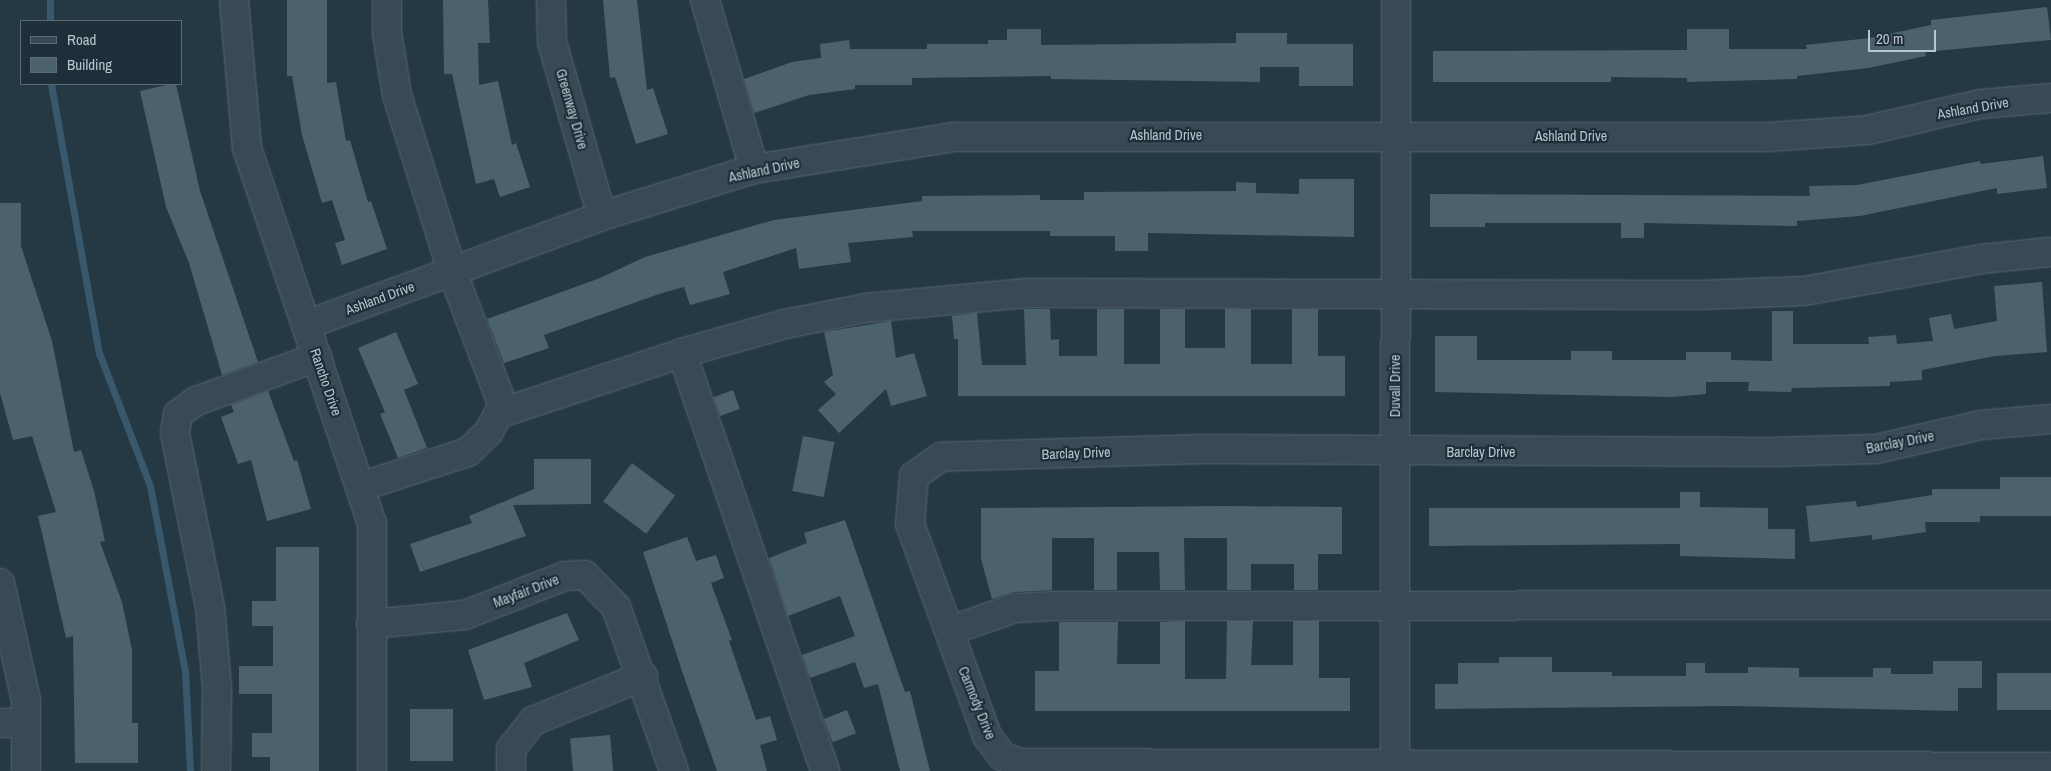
<!DOCTYPE html>
<style>
body{margin:0}
#map{position:relative;width:2051px;height:771px;overflow:hidden;background:#253945;font-family:"Archivo Narrow",sans-serif}
div>[style]{position:absolute}
.stream>*{height:7px;margin:-3.5px;padding:0 3.5px;transform-origin:3.5px;border-radius:3.5px;background:#38586d}
.building>*{inset:0;background:#4c616e;transform-origin:0 0}
.roads{filter:drop-shadow(0 0 1px #596772) drop-shadow(0 0 1px #596772)}
.minor>*{height:28px;margin:-14px;padding:0 14px;transform-origin:14px;border-radius:14px;background:#3a4a55}
span{translate:-50% -50%;white-space:nowrap;text-align:center;line-height:1.15;-webkit-text-stroke:4.5px #1f2f3a;paint-order:stroke}
.street-label{font-size:14px;color:#b8c4ce}
.legend{position:absolute;left:20px;top:20px;width:162px;height:65px;box-sizing:border-box;background:#1f2f3a;border:1px solid #5c6b75;margin:0;padding:6px 9px;list-style:none;font-size:15px;color:#b8c4ce}
.legend li{display:flex;align-items:center;gap:10px;height:25px}
.legend b{width:25px;border:1px solid #5c6b75}
.scale{position:absolute;left:1868px;top:30px;width:68px;height:22px;box-sizing:border-box;border:2px solid #b8c4ce;border-top:0;padding-left:6px;font-size:15px;line-height:18px;white-space:nowrap;color:#b8c4ce;-webkit-text-stroke:4px #1f2f3a;paint-order:stroke}
</style>
<div id="map">
<div class="stream">
<i style="left:50px;top:21px;width:21px;rotate:-90deg"></i>
<i style="left:51px;top:84px;width:273px;rotate:79.9deg"></i>
<i style="left:99px;top:353px;width:142px;rotate:69deg"></i>
<i style="left:150px;top:486px;width:188px;rotate:79.3deg"></i>
<i style="left:185px;top:671px;width:100px;rotate:87.1deg"></i>
</div>
<div class="building">
<i style="clip-path:polygon(287px 0,327px 0,327px 83px,336px 82px,346px 141px,350px 140px,368px 202px,371px 201px,387px 249px,342px 265px,335px 243px,345px 240px,332px 200px,322px 203px,302px 135px,292px 76px,287px 76px)"></i>
<i style="clip-path:polygon(443px 0,488px 0,490px 43px,478px 43px,479px 85px,498px 81px,512px 145px,516px 143px,530px 187px,500px 197px,494px 179px,476px 184px,452px 74px,444px 74px)"></i>
<i style="clip-path:polygon(603px 0,637px 0,647px 90px,653px 88px,668px 134px,636px 144px,615px 77px,610px 78px)"></i>
<i style="clip-path:polygon(2047px 7px,2051px 40px,1925px 52px,1926px 56px,1868px 68px,1797px 76px,1797px 79px,1687px 82px,1687px 78px,1611px 77px,1611px 82px,1433px 82px,1433px 51px,1687px 50px,1687px 29px,1729px 29px,1729px 49px,1807px 49px,1806px 45px,1870px 38px,1931px 25px,1931px 20px)"></i>
<i style="clip-path:polygon(1007px 29px,1041px 29px,1041px 45px,1236px 43px,1236px 33px,1287px 33px,1287px 44px,1353px 44px,1353px 86px,1299px 86px,1299px 67px,1260px 67px,1260px 82px,1051px 79px,1051px 76px,912px 78px,912px 85px,855px 85px,855px 89px,809px 95px,754px 113px,744px 79px,792px 62px,821px 58px,820px 44px,849px 40px,850px 49px,927px 49px,927px 44px,988px 44px,988px 40px,1007px 40px)"></i>
<i style="clip-path:polygon(171px 84px,176px 84px,200px 191px,258px 362px,222px 375px,189px 263px,166px 207px,140px 91px)"></i>
<i style="clip-path:polygon(2043px 156px,2047px 188px,1997px 194px,1997px 188px,1860px 216px,1797px 221px,1797px 226px,1644px 223px,1644px 238px,1621px 238px,1621px 223px,1485px 223px,1485px 227px,1430px 227px,1430px 194px,1810px 196px,1809px 186px,1857px 185px,1980px 161px,1981px 164px)"></i>
<i style="clip-path:polygon(1299px 179px,1354px 179px,1354px 237px,1148px 233px,1148px 251px,1115px 251px,1115px 236px,1050px 236px,1050px 231px,912px 231px,913px 237px,848px 243px,851px 262px,799px 269px,796px 248px,723px 272px,730px 294px,690px 305px,684px 287px,659px 294px,544px 335px,549px 348px,504px 363px,487px 319px,600px 278px,645px 257px,774px 220px,922px 201px,922px 196px,1040px 195px,1040px 200px,1084px 200px,1084px 192px,1236px 191px,1236px 182px,1256px 183px,1256px 193px,1299px 194px)"></i>
<i style="clip-path:polygon(0 203px,21px 203px,21px 246px,52px 341px,74px 452px,81px 450px,94px 491px,105px 541px,100px 542px,122px 602px,132px 650px,132px 723px,138px 723px,138px 763px,75px 763px,73px 636px,66px 638px,38px 516px,56px 512px,32px 436px,13px 440px,0 393px)"></i>
<i style="clip-path:polygon(2042px 282px,2047px 352px,1995px 356px,1922px 370px,1922px 380px,1890px 382px,1890px 386px,1792px 388px,1791px 392px,1748px 391px,1749px 382px,1706px 382px,1706px 394px,1672px 397px,1435px 392px,1435px 336px,1477px 336px,1477px 360px,1571px 360px,1571px 351px,1612px 351px,1612px 360px,1686px 360px,1686px 352px,1731px 352px,1731px 360px,1772px 361px,1772px 311px,1793px 311px,1793px 344px,1869px 344px,1868px 337px,1896px 335px,1897px 344px,1933px 341px,1929px 318px,1951px 314px,1954px 329px,1997px 321px,1994px 286px)"></i>
<i style="clip-path:polygon(1024px 309px,1050px 309px,1051px 340px,1059px 339px,1059px 356px,1097px 356px,1097px 309px,1124px 309px,1124px 364px,1160px 364px,1160px 309px,1185px 309px,1185px 348px,1225px 348px,1225px 309px,1251px 309px,1251px 364px,1292px 364px,1292px 309px,1318px 309px,1318px 356px,1345px 356px,1345px 396px,958px 396px,958px 339px,954px 339px,952px 316px,977px 313px,982px 365px,1026px 365px)"></i>
<i style="clip-path:polygon(891px 321px,896px 358px,914px 353px,927px 396px,891px 406px,886px 389px,839px 433px,818px 410px,836px 394px,824px 382px,833px 375px,824px 332px)"></i>
<i style="clip-path:polygon(396px 332px,418px 384px,404px 390px,427px 448px,398px 458px,380px 414px,385px 412px,358px 348px)"></i>
<i style="left:733px;top:390px;width:20px;height:21px;rotate:70deg"></i>
<i style="clip-path:polygon(268px 391px,294px 461px,297px 460px,311px 509px,267px 521px,251px 460px,238px 464px,221px 417px,234px 412px,231px 405px)"></i>
<i style="left:803px;top:436px;width:32px;height:56px;rotate:11deg"></i>
<i style="clip-path:polygon(534px 459px,591px 459px,591px 504px,513px 505px,526px 536px,420px 572px,410px 544px,472px 523px,469px 516px,534px 489px)"></i>
<i style="left:632px;top:463px;width:54px;height:48px;rotate:37deg"></i>
<i style="clip-path:polygon(2000px 477px,2051px 477px,2051px 516px,1980px 516px,1980px 522px,1925px 522px,1926px 532px,1872px 540px,1872px 535px,1810px 542px,1806px 506px,1856px 501px,1857px 507px,1932px 495px,1932px 489px,2000px 489px)"></i>
<i style="clip-path:polygon(1680px 492px,1700px 492px,1700px 507px,1768px 508px,1768px 529px,1795px 529px,1795px 559px,1680px 556px,1680px 544px,1429px 546px,1429px 508px,1680px 508px)"></i>
<i style="clip-path:polygon(1228px 506px,1342px 507px,1342px 554px,1318px 554px,1318px 590px,1294px 590px,1294px 564px,1251px 564px,1251px 590px,1227px 590px,1227px 538px,1184px 538px,1185px 590px,1160px 590px,1159px 552px,1117px 552px,1117px 590px,1094px 590px,1094px 538px,1052px 538px,1052px 590px,1014px 592px,992px 599px,981px 559px,981px 508px)"></i>
<i style="clip-path:polygon(845px 520px,905px 692px,910px 691px,930px 771px,900px 771px,878px 684px,864px 688px,855px 662px,810px 678px,802px 655px,855px 636px,840px 596px,788px 616px,769px 558px,807px 543px,804px 533px)"></i>
<i style="clip-path:polygon(687px 537px,696px 561px,716px 555px,724px 578px,711px 583px,732px 640px,729px 641px,756px 720px,770px 716px,777px 740px,760px 745px,767px 771px,717px 771px,683px 674px,643px 552px)"></i>
<i style="clip-path:polygon(276px 547px,319px 547px,319px 771px,270px 771px,270px 757px,252px 757px,252px 733px,272px 733px,272px 694px,239px 694px,239px 666px,273px 666px,273px 626px,252px 626px,252px 601px,276px 601px)"></i>
<i style="clip-path:polygon(567px 613px,579px 640px,524px 663px,532px 687px,484px 700px,468px 650px)"></i>
<i style="clip-path:polygon(1185px 621px,1185px 679px,1226px 679px,1227px 621px,1253px 621px,1251px 665px,1293px 665px,1293px 621px,1319px 621px,1319px 678px,1350px 678px,1350px 711px,1035px 711px,1035px 671px,1059px 671px,1059px 622px,1118px 622px,1117px 664px,1160px 664px,1160px 622px)"></i>
<i style="clip-path:polygon(1499px 657px,1552px 657px,1552px 672px,1612px 672px,1612px 676px,1686px 676px,1686px 663px,1705px 663px,1705px 673px,1748px 673px,1748px 667px,1799px 668px,1799px 677px,1873px 677px,1873px 668px,1891px 668px,1891px 674px,1933px 674px,1933px 661px,1982px 661px,1982px 688px,1958px 688px,1958px 711px,1731px 706px,1435px 709px,1435px 684px,1458px 684px,1458px 663px,1499px 663px)"></i>
<i style="left:1997px;top:673px;width:54px;height:37px"></i>
<i style="left:410px;top:709px;width:43px;height:52px"></i>
<i style="left:847px;top:710px;width:25px;height:25px;rotate:69deg"></i>
<i style="left:610px;top:735px;width:36px;height:40px;rotate:85deg"></i>
</div>
<div class="roads">
<div class="minor">
<i style="left:234px;top:0;width:149px;rotate:85deg"></i>
<i style="left:247px;top:148px;width:395px;rotate:71.6deg"></i>
<i style="left:372px;top:523px;width:248px;rotate:90deg"></i>
<i style="left:387px;top:0;width:33px;rotate:90deg"></i>
<i style="left:387px;top:33px;width:63px;rotate:80.8deg"></i>
<i style="left:397px;top:95px;width:184px;rotate:72.6deg"></i>
<i style="left:452px;top:271px;width:150px;rotate:69.3deg"></i>
<i style="left:551px;top:0;width:42px;rotate:88.6deg"></i>
<i style="left:552px;top:42px;width:181px;rotate:74deg"></i>
<i style="left:705px;top:0;width:176px;rotate:73.8deg"></i>
<i style="left:306px;top:325px;width:315px;rotate:-20.2deg"></i>
<i style="left:602px;top:216px;width:159px;rotate:-17.2deg"></i>
<i style="left:754px;top:169px;width:202px;rotate:-9.1deg"></i>
<i style="left:953px;top:137px;width:816px"></i>
<i style="left:1769px;top:137px;width:99px;rotate:-4deg"></i>
<i style="left:1868px;top:130px;width:116px;rotate:-13deg"></i>
<i style="left:1981px;top:104px;width:70px;rotate:-4.9deg"></i>
<i style="left:682px;top:353px;width:442px;rotate:71.1deg"></i>
<i style="left:2051px;top:419px;width:70px;rotate:175.1deg"></i>
<i style="left:1981px;top:425px;width:108px;rotate:167.1deg"></i>
<i style="left:1876px;top:449px;width:104px;rotate:178.3deg"></i>
<i style="left:1772px;top:452px;width:568px;rotate:-179.7deg"></i>
<i style="left:1204px;top:449px;width:263px;rotate:178.3deg"></i>
<i style="left:941px;top:457px;width:33px;rotate:145deg"></i>
<i style="left:914px;top:476px;width:48px;rotate:94.8deg"></i>
<i style="left:910px;top:524px;width:226px;rotate:70deg"></i>
<i style="left:987px;top:736px;width:25px;rotate:53deg"></i>
<i style="left:1002px;top:756px;width:18px;rotate:22deg"></i>
<i style="left:1019px;top:763px;width:1032px;rotate:0.22deg"></i>
<i style="left:363px;top:486px;width:110px;rotate:-17.9deg"></i>
<i style="left:468px;top:452px;width:28px;rotate:-44deg"></i>
<i style="left:488px;top:433px;width:21px;rotate:-62deg"></i>
<i style="left:498px;top:414px;width:194px;rotate:-18.3deg"></i>
<i style="left:682px;top:353px;width:107px;rotate:-15.7deg"></i>
<i style="left:785px;top:324px;width:83px;rotate:-11.2deg"></i>
<i style="left:866px;top:308px;width:162px;rotate:-5.3deg"></i>
<i style="left:1027px;top:293px;width:673px;rotate:0.17deg"></i>
<i style="left:1700px;top:295px;width:104px;rotate:-2.2deg"></i>
<i style="left:1804px;top:291px;width:180px;rotate:-10.2deg"></i>
<i style="left:1981px;top:259px;width:70px;rotate:-5.7deg"></i>
<i style="left:0;top:583px;width:120px;rotate:77.5deg"></i>
<i style="left:26px;top:700px;width:71px;rotate:90deg"></i>
<i style="left:371px;top:624px;width:94px;rotate:-5.5deg"></i>
<i style="left:465px;top:615px;width:107px;rotate:-21.3deg"></i>
<i style="left:565px;top:576px;width:20px;rotate:-3deg"></i>
<i style="left:585px;top:575px;width:45px;rotate:45.9deg"></i>
<i style="left:616px;top:607px;width:174px;rotate:70.5deg"></i>
<i style="left:949px;top:631px;width:70px;rotate:-19.2deg"></i>
<i style="left:1015px;top:608px;width:35px;rotate:-3deg"></i>
<i style="left:1050px;top:606px;width:1001px;rotate:-0.06deg"></i>
<i style="left:0;top:723px;width:26px"></i>
<i style="left:216px;top:771px;width:83px;rotate:-89.3deg"></i>
<i style="left:217px;top:688px;width:81px;rotate:-94.9deg"></i>
<i style="left:210px;top:607px;width:177px;rotate:-101.4deg"></i>
<i style="left:175px;top:433px;width:19px;rotate:-81deg"></i>
<i style="left:178px;top:414px;width:22px;rotate:-36deg"></i>
<i style="left:196px;top:401px;width:129px;rotate:-20deg"></i>
<i style="left:511px;top:771px;width:22px;rotate:-90deg"></i>
<i style="left:511px;top:749px;width:36px;rotate:-52deg"></i>
<i style="left:533px;top:721px;width:119px;rotate:-22.2deg"></i>
<i style="left:1395px;top:771px;width:771px;rotate:-89.93deg"></i>
</div>
</div>
<div class="street-label">
<span style="left:1973px;top:108px;rotate:-10deg">Ashland Drive</span>
<span style="left:572px;top:109px;rotate:74deg">Greenway Drive</span>
<span style="left:1166px;top:135px">Ashland Drive</span>
<span style="left:1571px;top:136px">Ashland Drive</span>
<span style="left:764px;top:170px;rotate:-12deg">Ashland Drive</span>
<span style="left:380px;top:298px;rotate:-20deg">Ashland Drive</span>
<span style="left:326px;top:382px;rotate:71deg">Rancho Drive</span>
<span style="left:1395px;top:386px;rotate:-90deg">Duvall Drive</span>
<span style="left:1900px;top:442px;rotate:-11deg">Barclay Drive</span>
<span style="left:1481px;top:452px">Barclay Drive</span>
<span style="left:1076px;top:453px;rotate:-2deg">Barclay Drive</span>
<span style="left:526px;top:591px;rotate:-21deg">Mayfair Drive</span>
<span style="left:977px;top:703px;rotate:68deg">Carmody Drive</span>
</div>
<ul class="legend">
<li><b style="height:6px;background:#3a4a55"></b>Road</li>
<li><b style="height:14px;background:#4c616e"></b>Building</li>
</ul>
<div class="scale">20 m</div>
</div>
